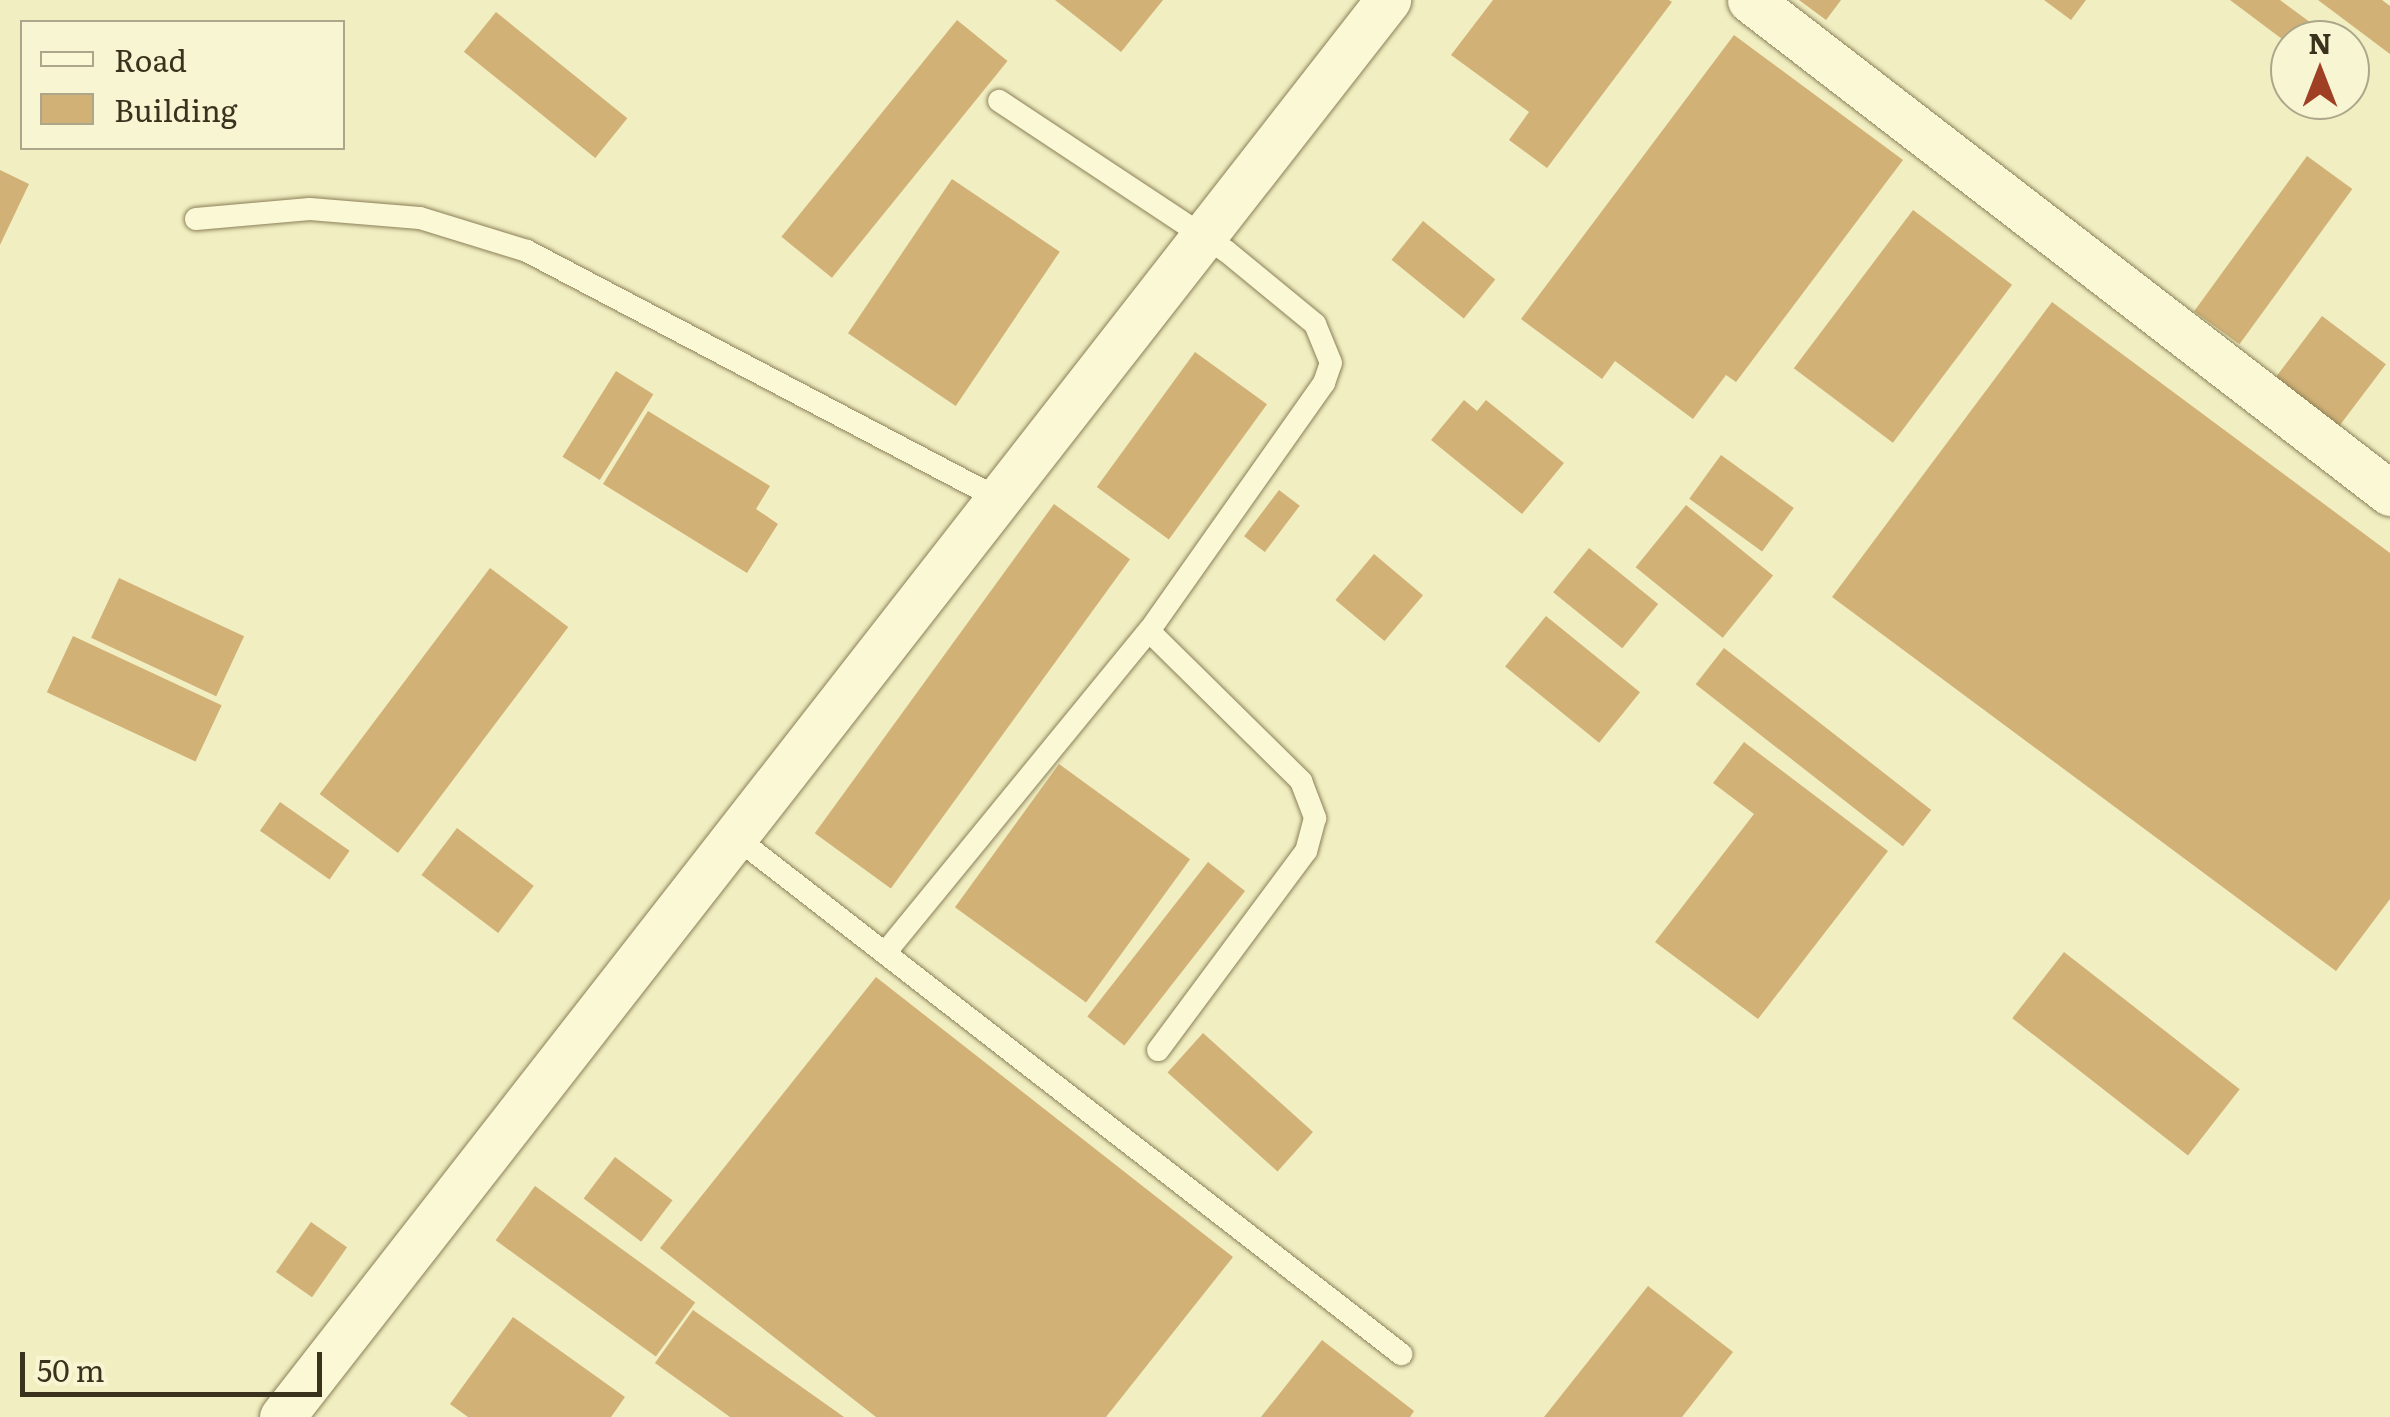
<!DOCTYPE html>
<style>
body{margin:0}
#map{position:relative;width:2390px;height:1417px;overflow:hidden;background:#f1eec2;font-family:Literata,serif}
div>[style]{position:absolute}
.building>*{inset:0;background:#d1b176;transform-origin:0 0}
.roads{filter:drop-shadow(0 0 2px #8c8058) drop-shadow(0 0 2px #8c8058)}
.service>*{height:22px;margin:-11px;padding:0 11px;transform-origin:11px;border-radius:11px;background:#fbf8d6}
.minor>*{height:45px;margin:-22.5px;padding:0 22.5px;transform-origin:22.5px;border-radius:22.5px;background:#fbf8d6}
span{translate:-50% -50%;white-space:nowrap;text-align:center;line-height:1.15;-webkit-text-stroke:8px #f8f5d3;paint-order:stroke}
.legend{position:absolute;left:20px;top:20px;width:325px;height:130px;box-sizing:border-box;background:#f8f5d3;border:2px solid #aca78a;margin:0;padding:12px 18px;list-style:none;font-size:30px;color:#3b321d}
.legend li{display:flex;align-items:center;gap:20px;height:50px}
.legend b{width:50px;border:2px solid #aca78a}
.north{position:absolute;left:2270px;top:20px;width:100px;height:100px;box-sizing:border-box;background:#f8f5d3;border:2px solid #aca78a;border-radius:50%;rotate:0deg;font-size:28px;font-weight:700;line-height:40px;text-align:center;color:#3b321d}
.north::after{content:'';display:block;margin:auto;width:35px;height:45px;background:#9f3f24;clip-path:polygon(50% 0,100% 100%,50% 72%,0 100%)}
.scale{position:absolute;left:20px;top:1352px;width:302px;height:45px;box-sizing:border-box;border:5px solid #3b321d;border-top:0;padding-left:12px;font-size:30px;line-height:35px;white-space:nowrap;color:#3b321d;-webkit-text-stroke:8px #f8f5d3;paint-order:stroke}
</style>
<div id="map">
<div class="building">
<i style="clip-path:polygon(1055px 0,1163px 0,1121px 52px)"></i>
<i style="clip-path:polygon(1493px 0,1669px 0,1672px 2px,1547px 168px,1509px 140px,1529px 112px,1451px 55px)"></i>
<i style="clip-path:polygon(1799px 0,1841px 0,1826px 20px)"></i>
<i style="clip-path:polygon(2044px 0,2086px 0,2071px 20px)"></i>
<i style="clip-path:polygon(2230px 0,2280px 0,2318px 28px,2308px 40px,2290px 45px)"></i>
<i style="clip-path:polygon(2318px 0,2382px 0,2390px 6px,2390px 54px)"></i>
<i style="left:496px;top:12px;width:169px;height:51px;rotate:39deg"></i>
<i style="left:957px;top:20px;width:65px;height:279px;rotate:39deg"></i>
<i style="clip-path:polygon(1734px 35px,1903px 160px,1736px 382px,1726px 375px,1693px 419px,1615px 361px,1602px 379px,1521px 319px)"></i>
<i style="left:2307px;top:156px;width:56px;height:192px;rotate:36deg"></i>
<i style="clip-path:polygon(0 170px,29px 184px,0 245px)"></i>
<i style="left:952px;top:179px;width:130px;height:186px;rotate:34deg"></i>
<i style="left:1913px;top:210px;width:124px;height:198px;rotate:37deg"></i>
<i style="left:1423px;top:221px;width:93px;height:50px;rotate:39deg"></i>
<i style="clip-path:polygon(2052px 302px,2390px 553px,2390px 899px,2336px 971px,1832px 597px)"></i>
<i style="left:2322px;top:316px;width:80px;height:89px;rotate:37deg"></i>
<i style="left:1195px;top:352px;width:89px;height:167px;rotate:36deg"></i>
<i style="left:616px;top:371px;width:44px;height:101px;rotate:32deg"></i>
<i style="clip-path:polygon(1464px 400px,1477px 411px,1486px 400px,1564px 463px,1522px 514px,1431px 440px)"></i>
<i style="clip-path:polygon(648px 411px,770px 486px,756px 509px,778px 524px,747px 573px,603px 484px)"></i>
<i style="left:1721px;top:455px;width:90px;height:54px;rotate:36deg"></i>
<i style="left:1279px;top:490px;width:26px;height:58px;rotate:37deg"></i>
<i style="left:1054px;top:504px;width:94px;height:407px;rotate:36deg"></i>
<i style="left:1686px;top:505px;width:112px;height:80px;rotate:39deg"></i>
<i style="left:1589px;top:548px;width:89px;height:57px;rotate:39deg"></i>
<i style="left:1374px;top:554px;width:64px;height:60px;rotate:40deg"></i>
<i style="left:490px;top:568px;width:98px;height:283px;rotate:37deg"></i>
<i style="left:119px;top:578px;width:138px;height:66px;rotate:25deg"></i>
<i style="left:1546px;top:616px;width:121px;height:65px;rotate:39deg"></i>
<i style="left:73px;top:636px;width:164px;height:62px;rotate:25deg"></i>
<i style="left:1724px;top:648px;width:263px;height:46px;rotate:38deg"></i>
<i style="clip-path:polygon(1744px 742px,1888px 851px,1758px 1019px,1655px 942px,1754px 814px,1713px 783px)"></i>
<i style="left:1059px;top:764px;width:162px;height:177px;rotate:36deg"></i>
<i style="left:280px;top:802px;width:85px;height:35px;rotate:35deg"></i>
<i style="left:457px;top:828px;width:96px;height:59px;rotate:37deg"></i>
<i style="left:1208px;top:862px;width:47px;height:196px;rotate:38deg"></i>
<i style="left:2064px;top:952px;width:223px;height:84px;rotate:38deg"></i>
<i style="clip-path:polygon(876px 977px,1233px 1257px,1106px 1417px,876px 1417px,660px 1248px)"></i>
<i style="left:1203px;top:1033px;width:148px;height:53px;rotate:42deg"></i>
<i style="left:615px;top:1157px;width:72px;height:52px;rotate:37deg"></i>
<i style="left:535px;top:1186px;width:198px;height:67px;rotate:36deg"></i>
<i style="left:311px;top:1222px;width:44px;height:61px;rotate:35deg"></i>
<i style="clip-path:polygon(1648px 1286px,1733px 1352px,1682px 1417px,1544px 1417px)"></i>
<i style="clip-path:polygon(693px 1310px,844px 1417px,730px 1417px,655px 1363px)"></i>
<i style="clip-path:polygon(513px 1317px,625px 1397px,611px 1417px,468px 1417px,450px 1404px)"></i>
<i style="clip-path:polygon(1322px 1340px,1414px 1411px,1410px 1417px,1261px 1417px)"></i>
</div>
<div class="roads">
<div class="service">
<i style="left:196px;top:219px;width:114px;rotate:-5deg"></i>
<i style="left:310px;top:209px;width:110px;rotate:4.7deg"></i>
<i style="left:420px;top:218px;width:112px;rotate:17.1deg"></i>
<i style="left:527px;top:251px;width:531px;rotate:27.72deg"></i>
<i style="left:1149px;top:631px;width:214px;rotate:44.6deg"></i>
<i style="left:1301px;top:781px;width:40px;rotate:69deg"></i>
<i style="left:1315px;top:818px;width:34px;rotate:105deg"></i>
<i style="left:1306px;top:851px;width:248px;rotate:126.6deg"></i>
<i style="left:734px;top:836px;width:845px;rotate:37.83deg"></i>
<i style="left:885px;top:953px;width:416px;rotate:-50.7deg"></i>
<i style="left:1149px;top:631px;width:304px;rotate:-54.8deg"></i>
<i style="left:1324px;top:383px;width:21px;rotate:-71deg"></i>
<i style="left:1331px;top:363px;width:42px;rotate:-112.3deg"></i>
<i style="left:1315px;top:324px;width:115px;rotate:-140.6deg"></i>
<i style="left:1226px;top:251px;width:272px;rotate:-146.5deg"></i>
</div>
<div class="minor">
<i style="left:1750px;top:0;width:808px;rotate:37.61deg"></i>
<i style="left:282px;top:1417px;width:1798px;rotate:-52.03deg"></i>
</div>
</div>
<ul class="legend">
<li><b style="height:12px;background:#fbf8d6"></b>Road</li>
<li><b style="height:28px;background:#d1b176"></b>Building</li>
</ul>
<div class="north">N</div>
<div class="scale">50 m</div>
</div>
